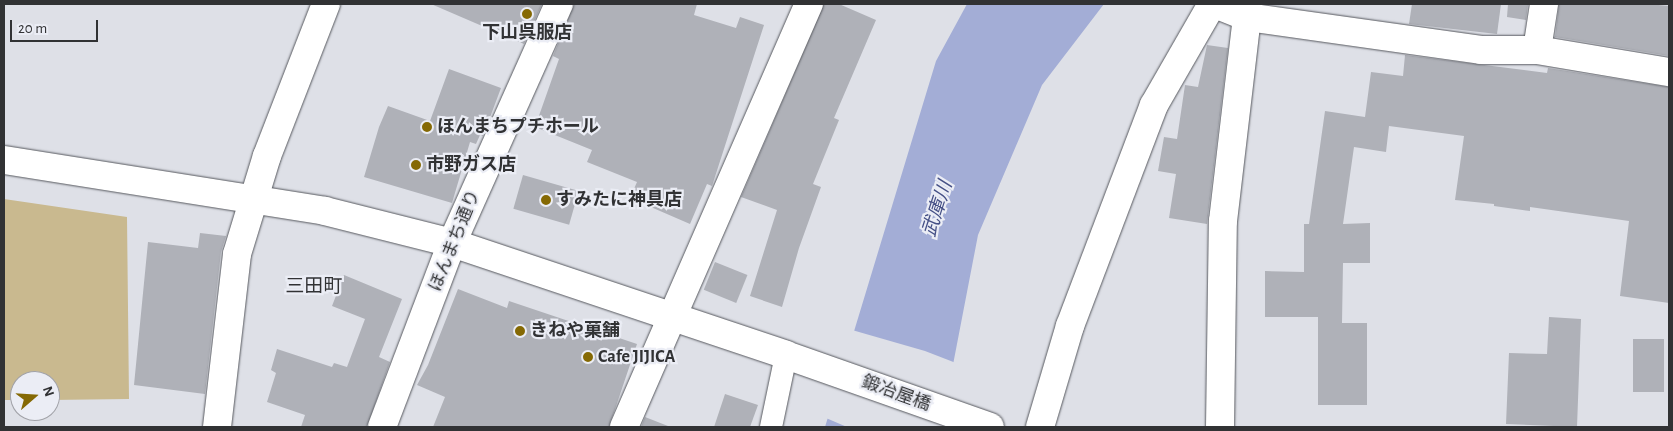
<!DOCTYPE html>
<meta charset="utf-8">
<style>
body{margin:0}
#map{position:relative;width:1673px;height:431px;overflow:hidden;background:#dee0e7;font-family:"Alegreya Sans","Noto Sans JP",sans-serif}
div>[style]{position:absolute}
.green>*{inset:0;background:#c9b98f}
.water>*{inset:0;background:#a3add6}
.pier>*{inset:0;background:#dee0e7}
.building>*{inset:0;background:#afb1b8;transform-origin:0 0}
.roads{filter:drop-shadow(0 0 1px #56585e) drop-shadow(0 0 1px #56585e)}
.pedestrian>*{height:22px;margin:-11px;padding:0 11px;transform-origin:11px;border-radius:11px;background:#fff}
.minor>*{height:28px;margin:-14px;padding:0 14px;transform-origin:14px;border-radius:14px;background:#fff}
.tertiary>*{height:28px;margin:-14px;padding:0 14px;transform-origin:14px;border-radius:14px;background:#fff}
.dots>*{width:14px;height:14px;translate:-50% -50%;box-sizing:border-box;border:2px solid #ebedf5;border-radius:50%}
span{translate:-50% -50%;white-space:nowrap;text-align:center;line-height:1.15;-webkit-text-stroke:4.5px #ebedf5;paint-order:stroke}
.poi-label{font-size:18px;color:#313234;font-weight:700}
.left{translate:0 -50%;text-align:left}
.street-label{font-size:18px;color:#313234}
.water-label{font-size:19px;color:#455086;font-style:italic}
.neighbourhood-label{font-size:19px;color:#313234}
.frame{position:absolute;inset:0;border:5px solid #313234;pointer-events:none}
.north{position:absolute;left:10px;top:371px;width:50px;height:50px;box-sizing:border-box;background:#ebedf5;border:1px solid #a1a2a8;border-radius:50%;rotate:71deg;font-size:14px;font-weight:700;line-height:20px;text-align:center;color:#313234}
.north::after{content:'';display:block;margin:auto;width:18px;height:22px;background:#856904;clip-path:polygon(50% 0,100% 100%,50% 72%,0 100%)}
.scale{position:absolute;left:10px;top:20px;width:88px;height:22px;box-sizing:border-box;border:2px solid #313234;border-top:0;padding-left:6px;font-size:15px;line-height:18px;white-space:nowrap;color:#313234;-webkit-text-stroke:4px #ebedf5;paint-order:stroke}
</style>
<div id="map">
<div class="green">
<i style="clip-path:polygon(4px 199px,127px 217px,129px 399px,50px 400px,50px 381px,20px 381px,20px 400px,4px 400px)"></i>
</div>
<div class="water">
<i style="clip-path:polygon(967px 4px,1104px 4px,1042px 85px,978px 235px,941px 427px,825px 427px,936px 61px)"></i>
</div>
<div class="pier">
<i style="clip-path:polygon(852px 330px,925px 351px,956px 363px,944px 427px,847px 427px,826px 418px)"></i>
</div>
<div class="building">
<i style="clip-path:polygon(431px 4px,542px 4px,524px 44px)"></i>
<i style="clip-path:polygon(574px 4px,697px 4px,694px 15px,736px 28px,740px 17px,764px 25px,712px 186px,707px 184px,690px 224px,630px 198px,637px 182px,587px 162px,592px 150px,535px 127px,559px 59px,553px 56px)"></i>
<i style="clip-path:polygon(824px 4px,839px 4px,876px 20px,834px 118px,839px 120px,813px 184px,821px 187px,799px 248px,782px 307px,750px 296px,777px 210px,741px 197px)"></i>
<i style="clip-path:polygon(1412px 4px,1501px 4px,1497px 34px,1409px 24px)"></i>
<i style="clip-path:polygon(1508px 4px,1528px 4px,1526px 20px,1507px 17px)"></i>
<i style="clip-path:polygon(1559px 4px,1648px 4px,1669px 6px,1669px 56px,1555px 37px)"></i>
<i style="clip-path:polygon(1207px 45px,1228px 48px,1207px 224px,1169px 218px,1176px 174px,1158px 171px,1164px 137px,1177px 139px,1185px 85px,1198px 87px)"></i>
<i style="clip-path:polygon(1405px 55px,1547px 73px,1548px 68px,1669px 87px,1669px 303px,1620px 296px,1629px 221px,1530px 207px,1530px 211px,1494px 206px,1494px 204px,1455px 200px,1464px 136px,1389px 126px,1386px 152px,1354px 147px,1343px 224px,1370px 223px,1370px 263px,1343px 263px,1342px 323px,1367px 323px,1367px 405px,1318px 405px,1318px 317px,1265px 317px,1265px 271px,1304px 272px,1304px 224px,1309px 224px,1325px 111px,1365px 117px,1371px 72px,1403px 76px)"></i>
<i style="clip-path:polygon(449px 69px,501px 88px,483px 136px,480px 135px,476px 144px,470px 142px,452px 203px,364px 177px,379px 127px,388px 106px,430px 121px)"></i>
<i style="left:523px;top:175px;width:58px;height:35px;rotate:16deg"></i>
<i style="clip-path:polygon(200px 233px,226px 236px,221px 252px,205px 394px,134px 385px,148px 242px,198px 248px)"></i>
<i style="left:715px;top:262px;width:35px;height:30px;rotate:22deg"></i>
<i style="clip-path:polygon(344px 275px,402px 299px,379px 357px,390px 362px,367px 427px,301px 427px,305px 415px,267px 402px,276px 373px,271px 370px,277px 349px,332px 367px,334px 363px,347px 367px,365px 319px,332px 306px)"></i>
<i style="clip-path:polygon(458px 289px,507px 308px,509px 301px,637px 344px,609px 427px,433px 427px,445px 397px,417px 385px,428px 365px)"></i>
<i style="clip-path:polygon(1549px 317px,1581px 319px,1577px 427px,1506px 424px,1509px 353px,1547px 354px)"></i>
<i style="left:1633px;top:339px;width:31px;height:53px"></i>
<i style="clip-path:polygon(725px 394px,758px 405px,750px 427px,714px 427px)"></i>
<i style="clip-path:polygon(645px 417px,668px 426px,668px 427px,641px 427px)"></i>
</div>
<div class="roads">
<div class="pedestrian">
<i style="left:771px;top:427px;width:74px;rotate:-78.2deg"></i>
</div>
<div class="minor">
<i style="left:1215px;top:4px;width:35px;rotate:22deg"></i>
<i style="left:1247px;top:17px;width:236px;rotate:8deg"></i>
<i style="left:1481px;top:50px;width:56px"></i>
<i style="left:1537px;top:50px;width:134px;rotate:9.5deg"></i>
<i style="left:1537px;top:50px;width:47px;rotate:-81.3deg"></i>
<i style="left:217px;top:427px;width:174px;rotate:-83.4deg"></i>
<i style="left:237px;top:254px;width:102px;rotate:-73deg"></i>
<i style="left:267px;top:156px;width:163px;rotate:-68.8deg"></i>
<i style="left:382px;top:427px;width:197px;rotate:-69.2deg"></i>
<i style="left:452px;top:243px;width:262px;rotate:-65.9deg"></i>
<i style="left:624px;top:427px;width:462px;rotate:-66.4deg"></i>
<i style="left:1040px;top:427px;width:105px;rotate:-73.5deg"></i>
<i style="left:1070px;top:326px;width:236px;rotate:-69.2deg"></i>
<i style="left:1154px;top:105px;width:116px;rotate:-60.1deg"></i>
<i style="left:1220px;top:427px;width:206px;rotate:-89.2deg"></i>
<i style="left:1223px;top:221px;width:205px;rotate:-83.3deg"></i>
</div>
<div class="tertiary">
<i style="left:4px;top:160px;width:325px;rotate:9deg"></i>
<i style="left:325px;top:211px;width:131px;rotate:14.1deg"></i>
<i style="left:452px;top:243px;width:352px;rotate:18.5deg"></i>
<i style="left:786px;top:355px;width:216px;rotate:19.4deg"></i>
</div>
</div>
<div class="dots">
<i style="left:527px;top:14px;background:#856904"></i>
<i style="left:427px;top:127px;background:#856904"></i>
<i style="left:416px;top:165px;background:#856904"></i>
<i style="left:546px;top:200px;background:#856904"></i>
<i style="left:520px;top:331px;background:#856904"></i>
<i style="left:588px;top:357px;background:#856904"></i>
</div>
<div class="poi-label">
<span style="left:527px;top:33px">下山呉服店</span>
<span class="left" style="left:437px;top:127px">ほんまちプチホール</span>
<span class="left" style="left:426px;top:165px">市野ガス店</span>
<span class="left" style="left:556px;top:200px">すみたに神具店</span>
<span class="left" style="left:530px;top:331px">きねや菓舗</span>
<span class="left" style="left:598px;top:357px">Cafe JIJICA</span>
</div>
<div class="street-label">
<span style="left:455px;top:241px;rotate:-68deg">ほんまち通り</span>
<span style="left:896px;top:394px;rotate:20deg">鍛冶屋橋</span>
</div>
<div class="water-label">
<span style="left:938px;top:209px;rotate:-72deg">武庫川</span>
</div>
<div class="neighbourhood-label">
<span style="left:314px;top:287px">三田町</span>
</div>
<div class="frame"></div>
<div class="north">N</div>
<div class="scale">20 m</div>
</div>
